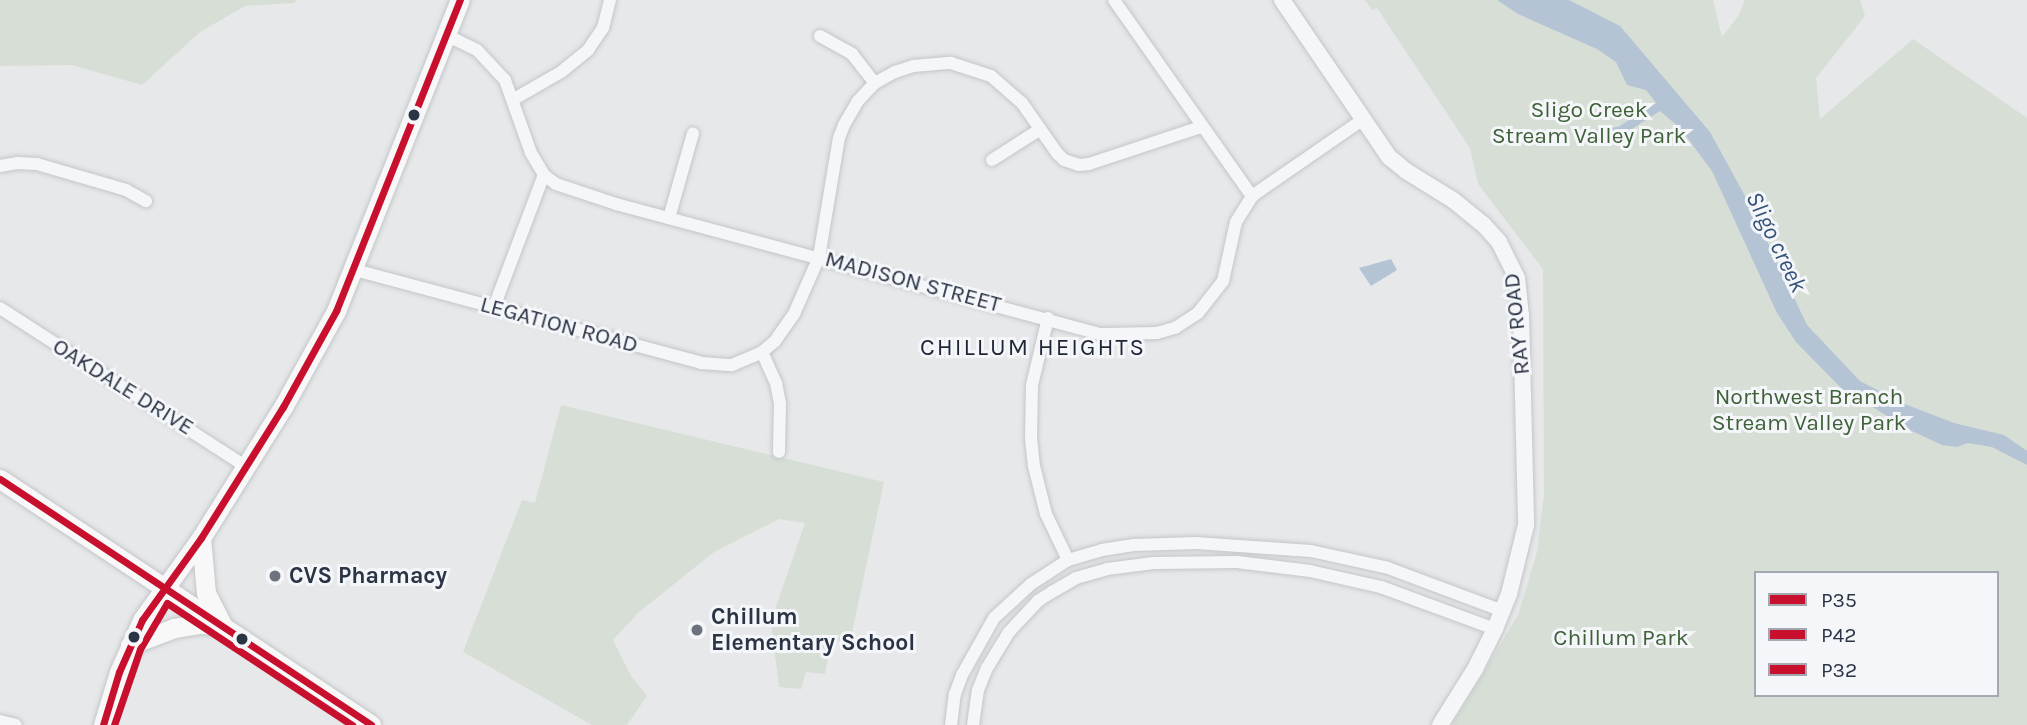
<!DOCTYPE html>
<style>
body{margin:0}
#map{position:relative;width:2027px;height:725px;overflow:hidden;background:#e6e8ea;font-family:Karla,sans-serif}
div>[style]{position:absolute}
.green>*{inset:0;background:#d6ded6}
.water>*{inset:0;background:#b4c4d5}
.roads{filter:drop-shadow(0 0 2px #c4c6c8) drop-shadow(0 0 2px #c4c6c8)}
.minor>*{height:12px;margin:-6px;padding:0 6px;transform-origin:6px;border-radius:6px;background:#f5f6f7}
.tertiary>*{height:16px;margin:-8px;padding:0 8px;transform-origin:8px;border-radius:8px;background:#f5f6f7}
.secondary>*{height:19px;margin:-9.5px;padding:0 9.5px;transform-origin:9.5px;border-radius:9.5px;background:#f8f8f8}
.bus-1>*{height:7px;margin:-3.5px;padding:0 3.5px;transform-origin:3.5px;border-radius:3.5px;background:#c8102e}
.bus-2>*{height:7px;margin:-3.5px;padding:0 3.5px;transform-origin:3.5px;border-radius:3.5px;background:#c8102e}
.bus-3>*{height:7px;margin:-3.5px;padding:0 3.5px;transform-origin:3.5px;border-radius:3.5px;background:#c8102e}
.dots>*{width:19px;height:19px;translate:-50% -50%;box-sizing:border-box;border:4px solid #f4f6f9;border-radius:50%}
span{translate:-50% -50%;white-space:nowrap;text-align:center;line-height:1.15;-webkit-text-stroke:6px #f4f6f9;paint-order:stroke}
.park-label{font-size:23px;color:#3f6138}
.street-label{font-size:23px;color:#2b3445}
.poi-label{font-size:23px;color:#2b3445;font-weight:700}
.left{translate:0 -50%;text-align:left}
.water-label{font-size:24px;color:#34527a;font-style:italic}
.neighbourhood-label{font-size:24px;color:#1d2536;letter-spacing:2px}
.legend{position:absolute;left:1754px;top:571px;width:245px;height:126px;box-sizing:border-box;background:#f4f6f9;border:2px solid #a4a8b1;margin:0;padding:9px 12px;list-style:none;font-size:21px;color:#2b3445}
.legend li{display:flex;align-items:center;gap:14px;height:35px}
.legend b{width:35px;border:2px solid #a4a8b1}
</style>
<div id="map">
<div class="green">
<i style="clip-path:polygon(0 0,297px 0,294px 3px,245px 6px,200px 32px,142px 85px,72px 65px,0 66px)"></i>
<i style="clip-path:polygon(evenodd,1365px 0,1713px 0,1722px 37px,1739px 15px,1745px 0,1860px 0,1865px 16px,1816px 78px,1820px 119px,1913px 39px,2027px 118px,2027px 725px,1452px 725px,1518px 615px,1537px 552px,1544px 494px,1543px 269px,1478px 184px,1470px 148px,1377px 8px,1372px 10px,1365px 0,1756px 573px,1997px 573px,1997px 695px,1756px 695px,1756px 573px)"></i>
<i style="clip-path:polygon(561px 405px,884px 482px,850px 642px,831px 641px,825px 674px,806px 672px,801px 689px,779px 687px,771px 621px,805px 523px,779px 519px,714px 552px,638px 613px,613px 640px,631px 676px,647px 696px,627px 725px,592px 725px,463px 652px,522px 500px,535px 503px)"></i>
</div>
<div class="water">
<i style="clip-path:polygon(1497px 0,1569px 0,1620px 26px,1710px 132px,1751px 207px,1807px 325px,1860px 381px,1902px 403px,1954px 423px,2004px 435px,2027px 451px,2027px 465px,1992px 447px,1968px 443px,1957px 447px,1942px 445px,1912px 431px,1841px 388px,1796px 342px,1777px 313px,1712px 171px,1680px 128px,1660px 111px,1624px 134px,1597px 138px,1596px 129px,1618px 127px,1656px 103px,1646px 90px,1627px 85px,1616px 62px,1597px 49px,1518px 14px)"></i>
<i style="clip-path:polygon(1391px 259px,1397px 270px,1371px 286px,1359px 268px)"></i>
</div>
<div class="roads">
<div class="minor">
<i style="left:1114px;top:0;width:240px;rotate:54.9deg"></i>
<i style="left:446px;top:35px;width:34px;rotate:26deg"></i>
<i style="left:477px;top:50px;width:41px;rotate:47deg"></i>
<i style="left:505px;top:80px;width:77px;rotate:70.4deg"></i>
<i style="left:531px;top:153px;width:26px;rotate:59deg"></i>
<i style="left:544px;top:175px;width:15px;rotate:37deg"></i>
<i style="left:556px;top:184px;width:63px;rotate:18.4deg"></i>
<i style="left:616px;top:204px;width:501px;rotate:15.03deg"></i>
<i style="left:1100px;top:334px;width:57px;rotate:-1deg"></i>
<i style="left:1157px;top:333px;width:19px;rotate:-16deg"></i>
<i style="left:1175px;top:328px;width:27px;rotate:-33deg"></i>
<i style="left:1198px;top:313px;width:41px;rotate:-52deg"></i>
<i style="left:1223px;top:281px;width:60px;rotate:-77.6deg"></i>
<i style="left:1236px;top:222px;width:31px;rotate:-58deg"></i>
<i style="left:1252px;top:196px;width:134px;rotate:-34.6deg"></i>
<i style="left:820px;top:36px;width:37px;rotate:29deg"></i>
<i style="left:852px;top:54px;width:37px;rotate:52deg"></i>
<i style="left:514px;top:99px;width:54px;rotate:-29.9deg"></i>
<i style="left:561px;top:72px;width:35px;rotate:-39deg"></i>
<i style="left:588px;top:50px;width:27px;rotate:-56deg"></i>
<i style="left:603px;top:28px;width:29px;rotate:-76deg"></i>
<i style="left:992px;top:160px;width:56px;rotate:-32.6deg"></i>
<i style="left:0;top:166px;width:17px;rotate:-10deg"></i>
<i style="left:17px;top:163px;width:20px;rotate:3deg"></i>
<i style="left:37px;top:164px;width:93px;rotate:16.3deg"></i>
<i style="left:126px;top:190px;width:23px;rotate:29deg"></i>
<i style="left:669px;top:218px;width:88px;rotate:-74.2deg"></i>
<i style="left:355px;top:270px;width:358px;rotate:15deg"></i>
<i style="left:701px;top:363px;width:31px;rotate:4deg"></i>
<i style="left:732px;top:365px;width:33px;rotate:-23deg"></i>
<i style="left:762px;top:352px;width:17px;rotate:-40deg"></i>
<i style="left:775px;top:341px;width:33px;rotate:-55deg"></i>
<i style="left:794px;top:314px;width:62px;rotate:-66.3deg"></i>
<i style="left:819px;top:257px;width:121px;rotate:-80.5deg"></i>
<i style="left:839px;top:138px;width:14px;rotate:-69deg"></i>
<i style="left:844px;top:125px;width:28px;rotate:-60deg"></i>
<i style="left:858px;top:101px;width:25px;rotate:-47deg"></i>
<i style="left:875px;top:83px;width:23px;rotate:-29deg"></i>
<i style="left:895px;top:72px;width:19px;rotate:-18deg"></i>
<i style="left:913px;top:66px;width:38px;rotate:-5deg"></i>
<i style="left:951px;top:63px;width:42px;rotate:18deg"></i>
<i style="left:991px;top:76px;width:41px;rotate:41.1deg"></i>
<i style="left:1022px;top:103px;width:61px;rotate:55deg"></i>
<i style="left:1057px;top:153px;width:10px;rotate:45deg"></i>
<i style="left:1064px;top:160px;width:16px;rotate:18deg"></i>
<i style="left:1079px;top:165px;width:10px;rotate:-6deg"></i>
<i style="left:1089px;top:164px;width:118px;rotate:-18.3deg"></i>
<i style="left:494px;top:307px;width:141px;rotate:-69.3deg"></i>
<i style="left:0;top:308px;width:292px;rotate:32.8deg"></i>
<i style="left:1048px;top:318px;width:69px;rotate:103.4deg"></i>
<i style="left:1032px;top:385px;width:53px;rotate:91.1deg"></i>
<i style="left:1031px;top:438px;width:28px;rotate:84deg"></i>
<i style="left:1034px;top:466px;width:49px;rotate:76deg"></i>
<i style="left:1046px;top:514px;width:51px;rotate:64.4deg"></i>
<i style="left:762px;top:352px;width:34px;rotate:66deg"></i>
<i style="left:776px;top:383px;width:20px;rotate:79deg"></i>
<i style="left:780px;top:403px;width:49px;rotate:91.2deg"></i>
<i style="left:0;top:721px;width:16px;rotate:14deg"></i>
<i style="left:951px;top:725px;width:31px;rotate:-83deg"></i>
<i style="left:955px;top:694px;width:20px;rotate:-70deg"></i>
<i style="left:962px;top:675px;width:65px;rotate:-60.7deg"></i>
<i style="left:994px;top:618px;width:50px;rotate:-42.6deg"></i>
<i style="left:1031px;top:584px;width:44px;rotate:-33deg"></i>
<i style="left:1068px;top:560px;width:35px;rotate:-16deg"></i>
<i style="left:1102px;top:550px;width:32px;rotate:-9deg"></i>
<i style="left:1134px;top:545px;width:62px;rotate:-1.8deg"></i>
<i style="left:1196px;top:543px;width:115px;rotate:4deg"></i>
<i style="left:1311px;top:551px;width:79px;rotate:12.4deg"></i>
<i style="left:1388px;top:568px;width:123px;rotate:20.5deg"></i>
<i style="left:973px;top:725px;width:35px;rotate:-82deg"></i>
<i style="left:978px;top:690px;width:24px;rotate:-68deg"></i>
<i style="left:987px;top:668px;width:42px;rotate:-58.6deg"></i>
<i style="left:1009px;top:632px;width:42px;rotate:-46.9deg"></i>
<i style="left:1038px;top:601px;width:17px;rotate:-33deg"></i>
<i style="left:1052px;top:592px;width:28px;rotate:-30deg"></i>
<i style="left:1076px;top:578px;width:32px;rotate:-16deg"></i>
<i style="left:1107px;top:569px;width:47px;rotate:-7.3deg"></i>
<i style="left:1154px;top:563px;width:83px;rotate:-0.7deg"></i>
<i style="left:1237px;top:562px;width:74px;rotate:7deg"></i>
<i style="left:1310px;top:571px;width:73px;rotate:12.7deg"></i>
<i style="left:1381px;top:587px;width:121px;rotate:20.2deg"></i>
</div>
<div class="tertiary">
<i style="left:1282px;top:0;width:190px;rotate:55.7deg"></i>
<i style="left:1389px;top:157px;width:22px;rotate:39deg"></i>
<i style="left:1406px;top:171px;width:55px;rotate:31.7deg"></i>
<i style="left:1453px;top:200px;width:38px;rotate:39deg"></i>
<i style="left:1483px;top:224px;width:24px;rotate:48deg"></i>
<i style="left:1499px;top:242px;width:40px;rotate:63.4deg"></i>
<i style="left:1517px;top:278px;width:37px;rotate:84deg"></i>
<i style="left:1521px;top:315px;width:210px;rotate:88.6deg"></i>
<i style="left:1526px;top:525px;width:71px;rotate:103.8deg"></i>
<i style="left:1509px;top:594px;width:38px;rotate:112deg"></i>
<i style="left:1495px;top:629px;width:45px;rotate:116.6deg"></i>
<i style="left:1475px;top:669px;width:66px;rotate:122deg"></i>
</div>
<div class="secondary">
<i style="left:0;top:479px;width:445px;rotate:33.5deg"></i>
<i style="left:201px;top:538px;width:55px;rotate:84.8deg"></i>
<i style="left:206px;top:593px;width:36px;rotate:63deg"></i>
<i style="left:130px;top:645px;width:47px;rotate:-21.1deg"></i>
<i style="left:174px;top:628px;width:26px;rotate:-9deg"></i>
<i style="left:200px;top:624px;width:20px;rotate:3deg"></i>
<i style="left:103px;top:725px;width:55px;rotate:-73.2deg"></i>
<i style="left:119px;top:672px;width:57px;rotate:-66.1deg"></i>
<i style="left:142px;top:620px;width:101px;rotate:-54.3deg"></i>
<i style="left:201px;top:538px;width:155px;rotate:-58deg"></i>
<i style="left:283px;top:407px;width:110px;rotate:-61.1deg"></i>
<i style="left:336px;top:311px;width:335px;rotate:-68.3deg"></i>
</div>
</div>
<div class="bus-1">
<i style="left:103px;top:725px;width:55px;rotate:-73.2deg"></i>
<i style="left:119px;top:672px;width:57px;rotate:-66.1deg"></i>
<i style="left:142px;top:620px;width:101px;rotate:-54.3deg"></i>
<i style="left:201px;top:538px;width:155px;rotate:-58deg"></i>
<i style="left:283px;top:407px;width:110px;rotate:-61.1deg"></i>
<i style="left:336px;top:311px;width:335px;rotate:-68.3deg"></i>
</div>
<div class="bus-2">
<i style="left:0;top:479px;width:445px;rotate:33.5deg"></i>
</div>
<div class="bus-3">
<i style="left:114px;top:725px;width:80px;rotate:-71.1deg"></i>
<i style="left:140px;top:649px;width:53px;rotate:-59.6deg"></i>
<i style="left:167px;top:603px;width:222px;rotate:33.4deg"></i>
</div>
<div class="dots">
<i style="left:414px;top:115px;background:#2b3445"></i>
<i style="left:275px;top:576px;background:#6c737f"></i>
<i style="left:697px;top:630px;background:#6c737f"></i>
<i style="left:134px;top:637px;background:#2b3445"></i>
<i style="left:242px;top:639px;background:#2b3445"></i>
</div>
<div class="park-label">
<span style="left:1589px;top:123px">Sligo Creek<br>Stream Valley Park</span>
<span style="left:1809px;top:410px">Northwest Branch<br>Stream Valley Park</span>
<span style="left:1621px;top:638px">Chillum Park</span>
</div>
<div class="street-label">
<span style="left:913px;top:282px;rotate:15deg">MADISON STREET</span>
<span style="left:1517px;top:324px;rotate:-96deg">RAY ROAD</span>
<span style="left:559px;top:325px;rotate:15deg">LEGATION ROAD</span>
<span style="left:123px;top:387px;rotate:32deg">OAKDALE DRIVE</span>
</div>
<div class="poi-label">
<span class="left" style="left:289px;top:576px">CVS Pharmacy</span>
<span class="left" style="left:711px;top:630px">Chillum<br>Elementary School</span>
</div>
<div class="water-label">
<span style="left:1776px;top:242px;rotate:64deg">Sligo creek</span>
</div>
<div class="neighbourhood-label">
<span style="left:1033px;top:348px">CHILLUM HEIGHTS</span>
</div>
<ul class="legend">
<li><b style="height:9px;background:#c8102e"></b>P35</li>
<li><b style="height:9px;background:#c8102e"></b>P42</li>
<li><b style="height:9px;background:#c8102e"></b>P32</li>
</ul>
</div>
